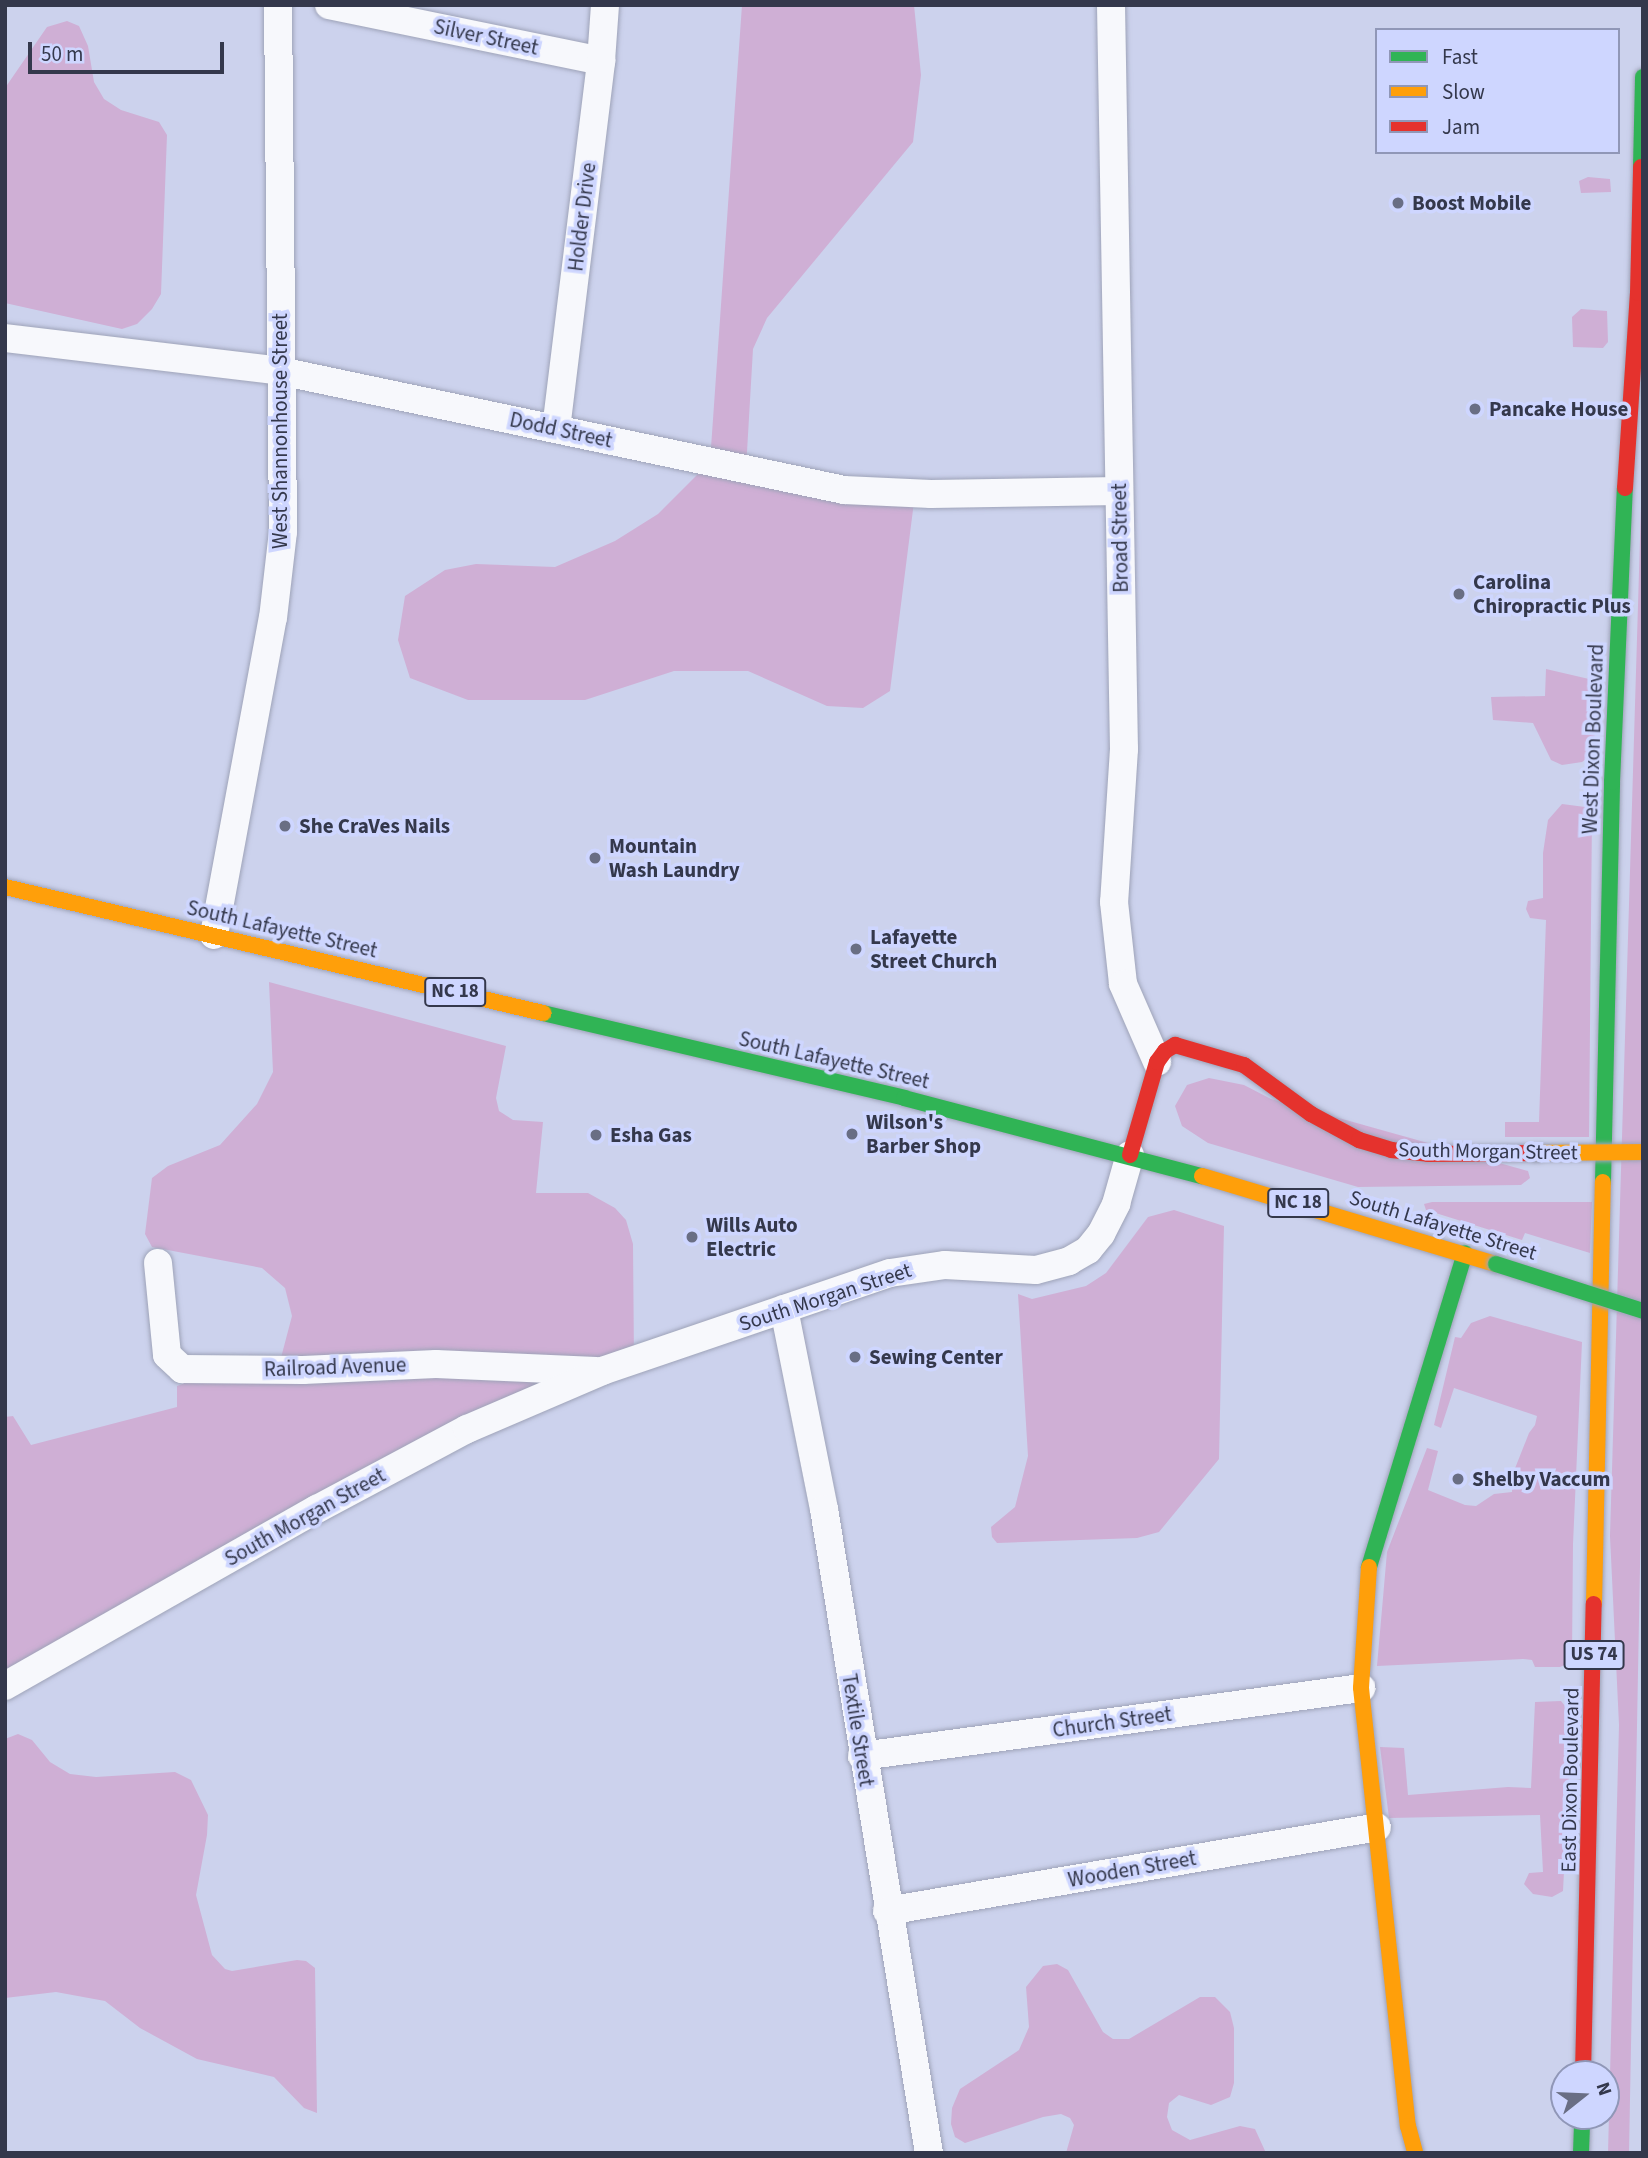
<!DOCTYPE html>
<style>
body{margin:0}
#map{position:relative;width:1648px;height:2158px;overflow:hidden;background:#ccd2ed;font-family:"Source Sans 3",sans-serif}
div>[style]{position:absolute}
.green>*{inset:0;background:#cfafd5}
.roads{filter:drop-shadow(0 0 2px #9ea3b8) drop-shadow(0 0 2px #9ea3b8)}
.street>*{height:28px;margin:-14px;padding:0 14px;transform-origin:14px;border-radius:14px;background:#f7f8fc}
.fast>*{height:16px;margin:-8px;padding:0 8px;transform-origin:8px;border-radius:8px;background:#30b455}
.slow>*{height:16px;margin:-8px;padding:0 8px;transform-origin:8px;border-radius:8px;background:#ff9f0a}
.jam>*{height:16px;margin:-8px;padding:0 8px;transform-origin:8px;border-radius:8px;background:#e5322d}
.bridges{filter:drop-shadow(0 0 2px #9ea3b8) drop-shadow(0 0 2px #9ea3b8)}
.fast-bridge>*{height:16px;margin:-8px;padding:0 8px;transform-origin:8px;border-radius:8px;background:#30b455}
.slow-bridge>*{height:16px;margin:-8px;padding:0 8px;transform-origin:8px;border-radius:8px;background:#ff9f0a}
.dots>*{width:19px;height:19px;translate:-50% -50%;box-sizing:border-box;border:4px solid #ced6ff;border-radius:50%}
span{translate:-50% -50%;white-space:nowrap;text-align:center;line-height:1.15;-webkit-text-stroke:7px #ced6ff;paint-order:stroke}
.shield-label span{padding:2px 5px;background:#ced6ff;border:2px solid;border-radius:5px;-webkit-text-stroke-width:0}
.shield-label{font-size:19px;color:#34384c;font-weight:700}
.street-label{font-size:21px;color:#34384c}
.poi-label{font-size:21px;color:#34384c;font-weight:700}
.left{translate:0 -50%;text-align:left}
.frame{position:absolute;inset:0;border:7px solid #34384c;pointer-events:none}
.legend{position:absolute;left:1375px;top:28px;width:245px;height:126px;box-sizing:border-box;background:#ced6ff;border:2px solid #9097b7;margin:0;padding:9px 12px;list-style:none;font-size:21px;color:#34384c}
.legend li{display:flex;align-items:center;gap:14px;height:35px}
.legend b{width:35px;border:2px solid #9097b7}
.north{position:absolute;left:1550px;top:2060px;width:70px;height:70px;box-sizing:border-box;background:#ced6ff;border:2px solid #9097b7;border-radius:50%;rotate:72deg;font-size:19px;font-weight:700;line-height:28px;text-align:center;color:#34384c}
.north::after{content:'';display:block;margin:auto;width:24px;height:32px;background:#696e84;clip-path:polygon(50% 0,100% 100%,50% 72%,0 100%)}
.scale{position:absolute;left:28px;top:42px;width:196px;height:32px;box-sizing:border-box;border:4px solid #34384c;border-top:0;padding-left:9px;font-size:21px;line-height:24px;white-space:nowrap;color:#34384c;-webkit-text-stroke:5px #ced6ff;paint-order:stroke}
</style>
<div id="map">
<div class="green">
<i style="clip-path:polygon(742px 5px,914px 5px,921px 75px,913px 142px,767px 318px,753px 349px,746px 469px,915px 494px,890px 691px,863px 708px,827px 706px,748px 671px,674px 671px,585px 700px,468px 700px,410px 678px,398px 640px,405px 596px,445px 570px,476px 564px,555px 567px,615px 541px,658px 514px,710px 462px)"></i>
<i style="clip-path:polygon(67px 21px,79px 26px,88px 46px,94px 82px,104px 99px,121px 110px,159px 122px,167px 135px,161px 294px,152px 309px,137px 324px,122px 329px,5px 303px,5px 88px,47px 27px)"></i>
<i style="clip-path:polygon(1588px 177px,1610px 179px,1611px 192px,1581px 193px,1579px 181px)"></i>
<i style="clip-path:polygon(1581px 309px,1607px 311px,1608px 342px,1603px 348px,1573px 347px,1572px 317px)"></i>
<i style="clip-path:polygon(1643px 439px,1643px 1407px,1629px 2153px,1608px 2153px,1619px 1725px,1610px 1536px)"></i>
<i style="clip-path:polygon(1546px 669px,1589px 679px,1596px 685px,1594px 753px,1582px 762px,1562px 765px,1551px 760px,1533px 723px,1493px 720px,1491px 697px,1545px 696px)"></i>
<i style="clip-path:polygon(1562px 804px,1585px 807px,1592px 813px,1589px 1137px,1505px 1137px,1505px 1122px,1539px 1122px,1546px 920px,1530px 918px,1526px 909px,1528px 901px,1543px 898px,1543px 853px,1548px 820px)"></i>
<i style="clip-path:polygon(269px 982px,506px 1046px,496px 1098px,499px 1111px,513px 1120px,543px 1122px,536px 1193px,588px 1193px,615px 1208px,626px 1220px,633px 1244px,634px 1360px,602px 1371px,5px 1686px,5px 1417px,13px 1416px,31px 1445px,177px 1407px,177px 1386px,217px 1371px,278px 1369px,292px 1316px,285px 1288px,262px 1268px,152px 1247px,145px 1234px,152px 1178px,168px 1166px,220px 1145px,257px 1104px,273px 1072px)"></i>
<i style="clip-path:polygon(1209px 1078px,1244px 1085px,1271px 1099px,1528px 1171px,1530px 1178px,1521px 1185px,1358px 1187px,1208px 1143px,1182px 1126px,1175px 1106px,1187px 1085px)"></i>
<i style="clip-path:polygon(1432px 1202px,1592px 1202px,1590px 1253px,1525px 1233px,1522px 1240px,1426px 1210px,1424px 1204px)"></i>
<i style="clip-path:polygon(1174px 1210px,1224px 1226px,1219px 1459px,1159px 1532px,1137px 1538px,997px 1543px,992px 1537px,991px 1527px,1015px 1507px,1028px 1456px,1018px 1294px,1032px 1299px,1086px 1286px,1106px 1273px,1148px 1217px)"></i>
<i style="clip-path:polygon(1490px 1316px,1582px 1342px,1573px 1544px,1572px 1656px,1569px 1663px,1560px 1667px,1535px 1667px,1532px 1660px,1523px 1659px,1377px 1666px,1387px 1552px,1427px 1448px,1438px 1451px,1428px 1490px,1465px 1505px,1476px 1506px,1494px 1494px,1512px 1492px,1512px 1476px,1529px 1433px,1535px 1425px,1537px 1416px,1454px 1388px,1441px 1428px,1434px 1425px,1455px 1337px,1461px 1338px,1471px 1323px)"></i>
<i style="clip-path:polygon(1561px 1701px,1572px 1715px,1563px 1891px,1552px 1897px,1533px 1894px,1524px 1884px,1529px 1873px,1543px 1872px,1540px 1815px,1389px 1818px,1380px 1747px,1404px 1748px,1408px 1795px,1508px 1787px,1531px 1788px,1535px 1702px)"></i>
<i style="clip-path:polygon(18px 1734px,32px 1740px,50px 1762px,70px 1774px,96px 1777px,175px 1772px,191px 1780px,208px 1815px,207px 1835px,196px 1895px,212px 1955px,225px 1969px,232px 1971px,297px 1960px,306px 1961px,315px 1968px,317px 2113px,304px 2108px,274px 2077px,197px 2059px,140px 2028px,105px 2001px,56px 1992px,5px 1998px,5px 1739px)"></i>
<i style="clip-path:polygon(1057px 1964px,1068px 1970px,1103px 2032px,1113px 2039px,1129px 2039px,1200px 1997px,1215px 1997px,1230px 2012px,1234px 2028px,1234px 2083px,1230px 2097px,1211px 2105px,1179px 2095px,1169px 2103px,1167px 2117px,1172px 2130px,1190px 2140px,1240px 2126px,1255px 2129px,1266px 2153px,1066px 2153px,1074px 2125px,1070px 2118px,1061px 2114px,1043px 2117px,965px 2143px,955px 2137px,951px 2124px,952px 2108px,960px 2089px,1019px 2050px,1029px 2027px,1026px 1987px,1043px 1966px)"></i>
</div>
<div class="roads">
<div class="street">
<i style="left:329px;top:5px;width:278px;rotate:11.6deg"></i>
<i style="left:1111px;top:5px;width:744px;rotate:89deg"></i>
<i style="left:1124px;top:749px;width:153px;rotate:93.7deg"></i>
<i style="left:1114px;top:902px;width:82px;rotate:83.7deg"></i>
<i style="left:1123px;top:984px;width:85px;rotate:66.4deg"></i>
<i style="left:5px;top:338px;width:277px;rotate:6.8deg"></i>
<i style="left:280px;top:371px;width:576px;rotate:11.91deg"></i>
<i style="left:844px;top:490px;width:87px;rotate:2.6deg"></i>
<i style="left:931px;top:494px;width:188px;rotate:-0.9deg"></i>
<i style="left:556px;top:429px;width:371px;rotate:-83deg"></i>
<i style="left:601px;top:61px;width:56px;rotate:-85.9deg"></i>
<i style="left:214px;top:935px;width:322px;rotate:-79.5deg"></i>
<i style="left:273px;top:618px;width:87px;rotate:-83.4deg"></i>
<i style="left:283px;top:532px;width:527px;rotate:-90.54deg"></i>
<i style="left:158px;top:1263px;width:92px;rotate:84.4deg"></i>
<i style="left:167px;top:1355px;width:21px;rotate:43deg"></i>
<i style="left:182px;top:1369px;width:121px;rotate:0.5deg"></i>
<i style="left:303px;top:1370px;width:133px;rotate:-2.6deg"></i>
<i style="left:436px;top:1364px;width:160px;rotate:2.5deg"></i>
<i style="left:784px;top:1309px;width:204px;rotate:78.7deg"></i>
<i style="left:824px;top:1509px;width:653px;rotate:80.74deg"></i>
<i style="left:5px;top:1686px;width:359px;rotate:-29.6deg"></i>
<i style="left:317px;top:1509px;width:170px;rotate:-28.1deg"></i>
<i style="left:467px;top:1429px;width:147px;rotate:-23.2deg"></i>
<i style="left:602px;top:1371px;width:304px;rotate:-18.8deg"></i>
<i style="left:890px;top:1273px;width:56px;rotate:-8.3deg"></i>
<i style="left:945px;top:1265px;width:91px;rotate:3.1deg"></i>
<i style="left:1036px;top:1270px;width:34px;rotate:-15deg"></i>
<i style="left:1069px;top:1261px;width:22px;rotate:-30deg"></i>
<i style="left:1088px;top:1250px;width:21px;rotate:-51deg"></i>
<i style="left:1101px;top:1234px;width:34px;rotate:-63deg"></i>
<i style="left:1116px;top:1204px;width:51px;rotate:-74.1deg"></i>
<i style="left:862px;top:1756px;width:504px;rotate:-7.76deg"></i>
<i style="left:887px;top:1911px;width:497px;rotate:-9.7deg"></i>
</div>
<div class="fast">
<i style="left:1641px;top:167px;width:90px;rotate:-88.7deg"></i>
<i style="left:543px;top:1013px;width:371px;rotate:13.2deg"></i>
<i style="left:904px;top:1098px;width:308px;rotate:14.7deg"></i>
<i style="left:1603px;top:1182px;width:400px;rotate:-88.7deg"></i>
<i style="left:1612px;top:782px;width:294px;rotate:-87.5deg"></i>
<i style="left:1369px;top:1567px;width:328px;rotate:-73deg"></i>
<i style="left:1581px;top:2153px;width:37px;rotate:-88deg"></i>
</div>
<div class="slow">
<i style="left:5px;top:887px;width:553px;rotate:13.18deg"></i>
<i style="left:1202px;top:1176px;width:307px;rotate:16.7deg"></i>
<i style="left:1369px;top:1567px;width:121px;rotate:93.8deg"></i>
<i style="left:1361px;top:1688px;width:441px;rotate:83.9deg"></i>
<i style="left:1408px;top:2126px;width:28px;rotate:75deg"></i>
<i style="left:1594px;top:1604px;width:422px;rotate:-88.8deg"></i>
</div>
<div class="jam">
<i style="left:1625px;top:488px;width:195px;rotate:-86.2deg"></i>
<i style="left:1638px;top:293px;width:126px;rotate:-88.6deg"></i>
<i style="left:1130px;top:1155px;width:97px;rotate:-73.8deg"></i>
<i style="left:1157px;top:1062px;width:14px;rotate:-54deg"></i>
<i style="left:1165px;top:1051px;width:12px;rotate:-31deg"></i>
<i style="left:1175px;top:1045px;width:72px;rotate:16.2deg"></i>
<i style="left:1244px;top:1065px;width:83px;rotate:36.2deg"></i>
<i style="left:1311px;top:1114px;width:55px;rotate:28.4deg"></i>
<i style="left:1359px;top:1140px;width:34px;rotate:17deg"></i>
<i style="left:1391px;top:1150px;width:37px;rotate:6deg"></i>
<i style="left:1428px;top:1154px;width:109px;rotate:-0.5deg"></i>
<i style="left:1583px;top:2074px;width:470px;rotate:-88.7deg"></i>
</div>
</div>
<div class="bridges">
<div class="fast-bridge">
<i style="left:1496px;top:1264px;width:154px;rotate:17.7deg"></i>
</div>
<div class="slow-bridge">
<i style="left:1537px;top:1153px;width:106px;rotate:-0.5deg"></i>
</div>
</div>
<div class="dots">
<i style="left:1398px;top:203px;background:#696e84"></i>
<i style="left:1475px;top:409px;background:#696e84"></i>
<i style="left:1459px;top:594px;background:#696e84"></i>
<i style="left:285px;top:826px;background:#696e84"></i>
<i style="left:595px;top:858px;background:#696e84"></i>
<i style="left:856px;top:949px;background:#696e84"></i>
<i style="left:852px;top:1134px;background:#696e84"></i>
<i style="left:596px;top:1135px;background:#696e84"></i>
<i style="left:692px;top:1237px;background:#696e84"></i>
<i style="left:855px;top:1357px;background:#696e84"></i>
<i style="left:1458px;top:1479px;background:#696e84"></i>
</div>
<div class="shield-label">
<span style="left:455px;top:992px">NC 18</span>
<span style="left:1298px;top:1203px">NC 18</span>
<span style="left:1594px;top:1655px">US 74</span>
</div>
<div class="street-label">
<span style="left:486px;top:37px;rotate:12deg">Silver Street</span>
<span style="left:582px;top:217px;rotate:-83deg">Holder Drive</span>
<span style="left:561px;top:430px;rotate:12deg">Dodd Street</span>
<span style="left:280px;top:431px;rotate:-90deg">West Shannonhouse Street</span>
<span style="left:1120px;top:538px;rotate:-91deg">Broad Street</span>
<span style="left:1593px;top:739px;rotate:-88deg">West Dixon Boulevard</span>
<span style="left:282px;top:929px;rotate:13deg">South Lafayette Street</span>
<span style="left:834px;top:1060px;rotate:13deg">South Lafayette Street</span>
<span style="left:1488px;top:1151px;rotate:1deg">South Morgan Street</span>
<span style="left:1443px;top:1225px;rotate:17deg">South Lafayette Street</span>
<span style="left:825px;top:1297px;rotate:-18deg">South Morgan Street</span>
<span style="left:335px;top:1367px;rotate:-2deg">Railroad Avenue</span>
<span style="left:305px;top:1517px;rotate:-29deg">South Morgan Street</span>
<span style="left:1112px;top:1722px;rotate:-8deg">Church Street</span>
<span style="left:858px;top:1730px;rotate:81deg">Textile Street</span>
<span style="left:1570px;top:1780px;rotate:-89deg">East Dixon Boulevard</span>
<span style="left:1132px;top:1869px;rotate:-10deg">Wooden Street</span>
</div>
<div class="poi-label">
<span class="left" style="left:1412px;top:203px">Boost Mobile</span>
<span class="left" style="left:1489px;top:409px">Pancake House</span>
<span class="left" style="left:1473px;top:594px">Carolina<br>Chiropractic Plus</span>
<span class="left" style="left:299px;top:826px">She CraVes Nails</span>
<span class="left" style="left:609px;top:858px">Mountain<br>Wash Laundry</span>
<span class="left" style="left:870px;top:949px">Lafayette<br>Street Church</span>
<span class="left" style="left:866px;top:1134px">Wilson's<br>Barber Shop</span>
<span class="left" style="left:610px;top:1135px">Esha Gas</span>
<span class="left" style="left:706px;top:1237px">Wills Auto<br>Electric</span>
<span class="left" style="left:869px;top:1357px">Sewing Center</span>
<span class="left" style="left:1472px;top:1479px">Shelby Vaccum</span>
</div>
<div class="frame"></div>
<ul class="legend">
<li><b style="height:9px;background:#30b455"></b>Fast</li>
<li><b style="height:9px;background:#ff9f0a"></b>Slow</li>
<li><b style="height:9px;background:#e5322d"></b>Jam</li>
</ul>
<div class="north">N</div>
<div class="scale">50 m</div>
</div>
